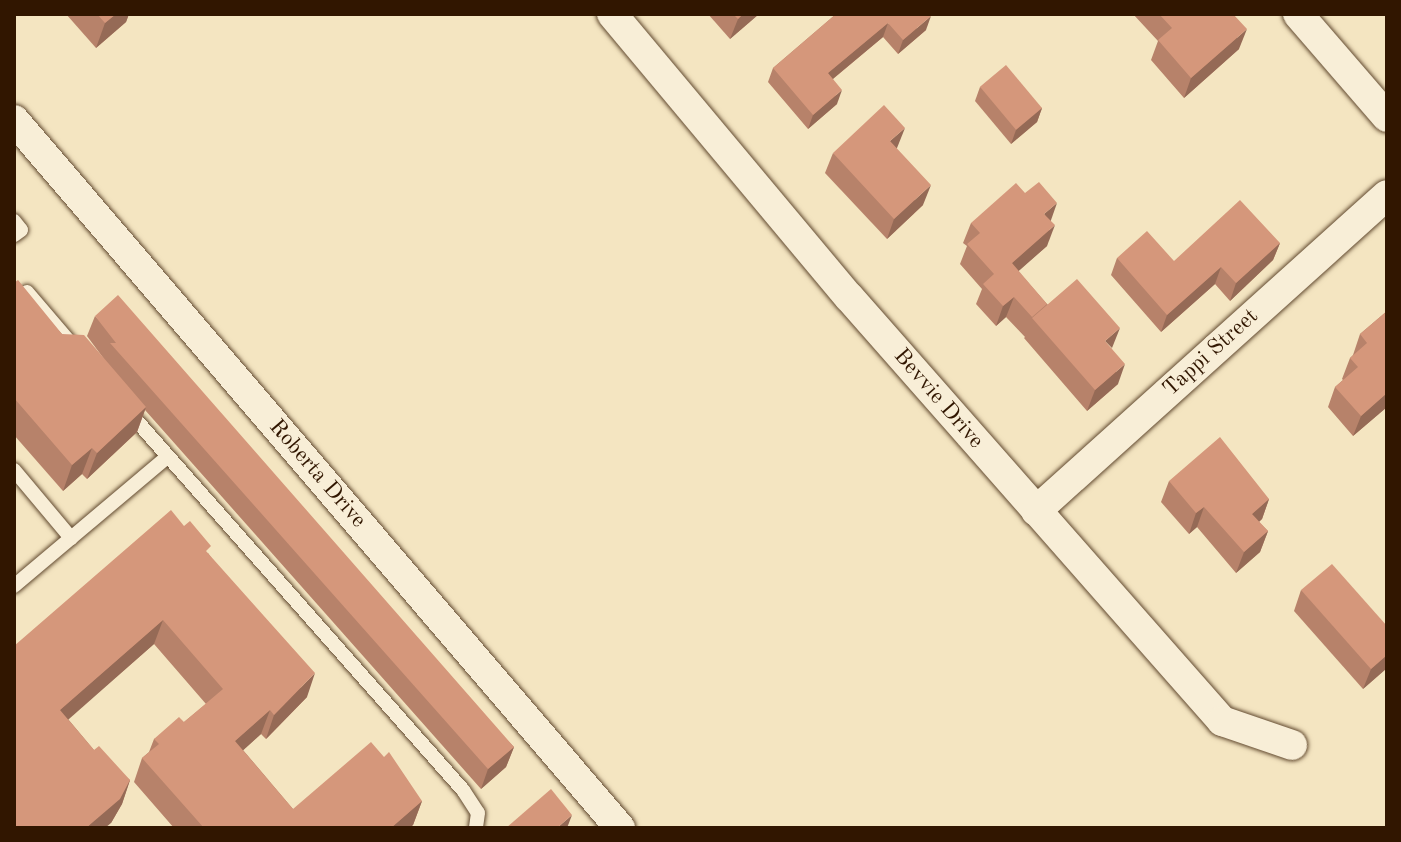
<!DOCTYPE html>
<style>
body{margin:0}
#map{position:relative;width:1401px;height:842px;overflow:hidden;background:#f4e5c1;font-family:"Old Standard TT",serif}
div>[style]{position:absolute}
.roads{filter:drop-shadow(0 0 2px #624a30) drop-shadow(0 0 2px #624a30)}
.lane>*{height:14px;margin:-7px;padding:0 7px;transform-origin:7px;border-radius:7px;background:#f8eed7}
.street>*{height:30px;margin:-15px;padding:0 15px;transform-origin:15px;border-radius:15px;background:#f8eed7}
.wall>*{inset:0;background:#b7826a}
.shaded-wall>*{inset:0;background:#956a56}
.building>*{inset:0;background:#d5977b;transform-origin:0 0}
span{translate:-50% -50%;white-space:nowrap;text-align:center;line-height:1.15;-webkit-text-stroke:8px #f8eed7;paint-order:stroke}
.street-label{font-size:22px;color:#311600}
.frame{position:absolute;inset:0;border:16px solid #311600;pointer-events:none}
</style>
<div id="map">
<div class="roads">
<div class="lane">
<i style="left:14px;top:221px;width:11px;rotate:52deg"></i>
<i style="left:21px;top:230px;width:9px;rotate:144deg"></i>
<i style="left:27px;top:292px;width:72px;rotate:49.5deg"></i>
<i style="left:128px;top:411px;width:506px;rotate:48.53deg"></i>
<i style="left:463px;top:790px;width:27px;rotate:57deg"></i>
<i style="left:478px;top:813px;width:15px;rotate:98deg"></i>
<i style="left:14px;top:470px;width:89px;rotate:50deg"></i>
<i style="left:14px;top:586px;width:200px;rotate:-40.1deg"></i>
</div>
<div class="street">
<i style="left:612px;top:14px;width:369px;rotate:50.1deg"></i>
<i style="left:849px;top:297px;width:565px;rotate:48.66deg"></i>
<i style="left:1222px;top:721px;width:74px;rotate:18.9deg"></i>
<i style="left:1298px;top:14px;width:136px;rotate:49.2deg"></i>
<i style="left:14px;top:120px;width:932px;rotate:49.44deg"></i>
<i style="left:1036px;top:511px;width:472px;rotate:-42deg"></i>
</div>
</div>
<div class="wall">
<i style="clip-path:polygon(66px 14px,129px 14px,126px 22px,96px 48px)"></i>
<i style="clip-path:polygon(708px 14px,759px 14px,730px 39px)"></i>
<i style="clip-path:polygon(836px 14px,926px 30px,898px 54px,883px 37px,833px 79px,837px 104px,808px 129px,768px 82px,773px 68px)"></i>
<i style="clip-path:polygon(1133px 14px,1233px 14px,1239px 49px,1184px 98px,1151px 60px,1158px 41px)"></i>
<i style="clip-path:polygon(980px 87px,1042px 108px,1037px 122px,1011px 144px,975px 101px)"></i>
<i style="clip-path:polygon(833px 153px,923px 205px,887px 239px,825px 173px)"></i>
<i style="clip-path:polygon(1050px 221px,1047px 246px,1018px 271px,1047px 304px,1112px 349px,1118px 384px,1087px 411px,1024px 338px,1025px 337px,1006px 317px,996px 326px,976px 304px,982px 289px,960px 264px,967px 246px,963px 243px,971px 223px)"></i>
<i style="clip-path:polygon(1280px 243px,1273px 260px,1230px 301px,1215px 284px,1161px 332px,1111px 275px,1117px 258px,1174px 261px)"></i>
<i style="clip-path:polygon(14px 283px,62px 334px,104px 359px,87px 336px,95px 316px,514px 747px,506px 767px,481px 789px,145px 410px,137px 432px,87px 479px,82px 474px,63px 491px,14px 435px)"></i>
<i style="clip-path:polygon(1387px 311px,1387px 407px,1353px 436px,1328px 407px,1335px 387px,1343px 380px,1342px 379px,1350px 358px,1353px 355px,1360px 334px)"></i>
<i style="clip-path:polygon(1169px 481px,1269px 499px,1262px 519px,1259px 522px,1268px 531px,1260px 552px,1236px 573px,1197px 527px,1189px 534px,1161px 502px)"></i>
<i style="clip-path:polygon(208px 553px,307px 697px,266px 739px,261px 734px,243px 750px,293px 809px,422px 801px,413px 825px,409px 828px,174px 828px,134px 782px,142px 758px,149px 752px,154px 739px,184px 722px,206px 704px,154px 644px,68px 719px,94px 750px,130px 780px,122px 804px,111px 823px,14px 646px)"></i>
<i style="clip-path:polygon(1301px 590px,1387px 626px,1387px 668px,1363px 689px,1294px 611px)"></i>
</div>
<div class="shaded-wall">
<i style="clip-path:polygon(116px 14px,129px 14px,126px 22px,96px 48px,105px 23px)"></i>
<i style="clip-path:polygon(743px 14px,759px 14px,730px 39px,738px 19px)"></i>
<i style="clip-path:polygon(931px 16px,926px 30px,898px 54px,903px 40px)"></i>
<i style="clip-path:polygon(888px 23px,883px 37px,823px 87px,828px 73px)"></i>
<i style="clip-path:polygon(1247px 29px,1239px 49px,1184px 98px,1191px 78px)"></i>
<i style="clip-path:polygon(842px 90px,837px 104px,808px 129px,813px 115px)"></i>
<i style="clip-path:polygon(1042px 108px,1037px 122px,1011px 144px,1016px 130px)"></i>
<i style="clip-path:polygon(905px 128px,897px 148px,883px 162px,890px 141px)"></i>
<i style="clip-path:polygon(931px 185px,923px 205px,887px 239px,894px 219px)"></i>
<i style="clip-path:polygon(1057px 203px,1050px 223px,1044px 214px)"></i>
<i style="clip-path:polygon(1055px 225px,1047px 246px,1004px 284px,1012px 263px)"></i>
<i style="clip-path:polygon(1280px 243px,1273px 260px,1230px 301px,1236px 283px)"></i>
<i style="clip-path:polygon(1221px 267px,1215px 284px,1161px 332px,1167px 315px)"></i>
<i style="clip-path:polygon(1014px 297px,1006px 317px,996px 326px,1003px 306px)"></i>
<i style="clip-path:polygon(1120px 328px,1112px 348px,1105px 341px)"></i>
<i style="clip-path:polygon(1125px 364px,1118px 384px,1087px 411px,1095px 390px)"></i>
<i style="clip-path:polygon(1387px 393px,1387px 407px,1353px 436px,1361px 416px)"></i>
<i style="clip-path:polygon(146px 407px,137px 432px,87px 479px,97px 453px)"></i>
<i style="clip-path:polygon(92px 448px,82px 474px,63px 491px,72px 465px)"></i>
<i style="clip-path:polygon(1269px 499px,1262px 519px,1244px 534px,1252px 514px)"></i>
<i style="clip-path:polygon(1204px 507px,1197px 527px,1189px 534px,1196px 513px)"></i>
<i style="clip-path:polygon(1268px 531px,1260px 552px,1236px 573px,1244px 552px)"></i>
<i style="clip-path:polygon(163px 620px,154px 644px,52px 734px,60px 710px)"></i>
<i style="clip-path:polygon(1387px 655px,1387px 668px,1363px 689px,1371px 669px)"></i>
<i style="clip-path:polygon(315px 673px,307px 697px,266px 739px,274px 715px)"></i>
<i style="clip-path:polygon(270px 710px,261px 734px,227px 765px,235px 741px)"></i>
<i style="clip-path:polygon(514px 747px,506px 767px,481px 789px,488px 769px)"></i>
<i style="clip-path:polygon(130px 780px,122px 804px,111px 823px,105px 828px,86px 828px)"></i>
<i style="clip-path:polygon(422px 801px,413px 825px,409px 828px,391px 828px)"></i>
<i style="clip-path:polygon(572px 815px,567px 828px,557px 828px)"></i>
</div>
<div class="building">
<i style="clip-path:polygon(97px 14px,116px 14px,105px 23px)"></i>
<i style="clip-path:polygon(733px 14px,743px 14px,738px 19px)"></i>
<i style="clip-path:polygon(836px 14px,930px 14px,931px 16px,903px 40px,888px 23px,828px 73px,842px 90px,813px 115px,773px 68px)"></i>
<i style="clip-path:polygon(1159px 14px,1233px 14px,1247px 29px,1191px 78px,1158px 40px,1172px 28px)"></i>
<i style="left:1006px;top:65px;width:56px;height:34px;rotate:50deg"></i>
<i style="clip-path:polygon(884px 105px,905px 128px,890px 141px,931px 185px,894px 219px,833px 153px)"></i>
<i style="clip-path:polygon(1039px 182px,1057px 203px,1044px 214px,1055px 225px,1012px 263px,1047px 304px,1032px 317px,1014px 297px,1003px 306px,983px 284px,994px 274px,967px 244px,980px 233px,971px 223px,1016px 183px,1025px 193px)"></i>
<i style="clip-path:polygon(1240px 200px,1280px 243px,1236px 283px,1221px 267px,1167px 315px,1117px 258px,1147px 231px,1174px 261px)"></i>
<i style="clip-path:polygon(1077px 279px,1120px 328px,1105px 341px,1125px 364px,1095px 390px,1032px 318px)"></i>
<i style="clip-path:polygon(18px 280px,62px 334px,84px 335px,146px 407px,97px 453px,92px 448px,72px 465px,14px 398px,14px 283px)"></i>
<i style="clip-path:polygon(118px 295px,514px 747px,488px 769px,110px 343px,116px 343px,95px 316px)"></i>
<i style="clip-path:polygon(1387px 311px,1387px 393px,1361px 416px,1335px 387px,1358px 367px,1350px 358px,1367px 343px,1360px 334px)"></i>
<i style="clip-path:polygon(1220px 437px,1269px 499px,1252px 514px,1268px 531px,1244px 552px,1204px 507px,1196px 513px,1169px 481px)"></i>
<i style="clip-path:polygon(171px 510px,184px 526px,190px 521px,211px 546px,206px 551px,315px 673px,274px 715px,270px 710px,235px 741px,293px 809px,371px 742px,384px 757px,389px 752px,422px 801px,391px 828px,204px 828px,142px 758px,159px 744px,154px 739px,179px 717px,184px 722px,223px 689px,163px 620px,60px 710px,94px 750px,99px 746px,130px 780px,120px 799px,86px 828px,14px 828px,14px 646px)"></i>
<i style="clip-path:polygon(1332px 564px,1387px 626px,1387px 655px,1371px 669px,1301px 590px)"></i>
<i style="clip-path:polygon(551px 789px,572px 815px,557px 828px,506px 828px)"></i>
</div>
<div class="street-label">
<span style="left:1211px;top:353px;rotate:-42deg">Tappi Street</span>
<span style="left:938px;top:399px;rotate:49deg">Bevvie Drive</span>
<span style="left:317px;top:474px;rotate:49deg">Roberta Drive</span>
</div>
<div class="frame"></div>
</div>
